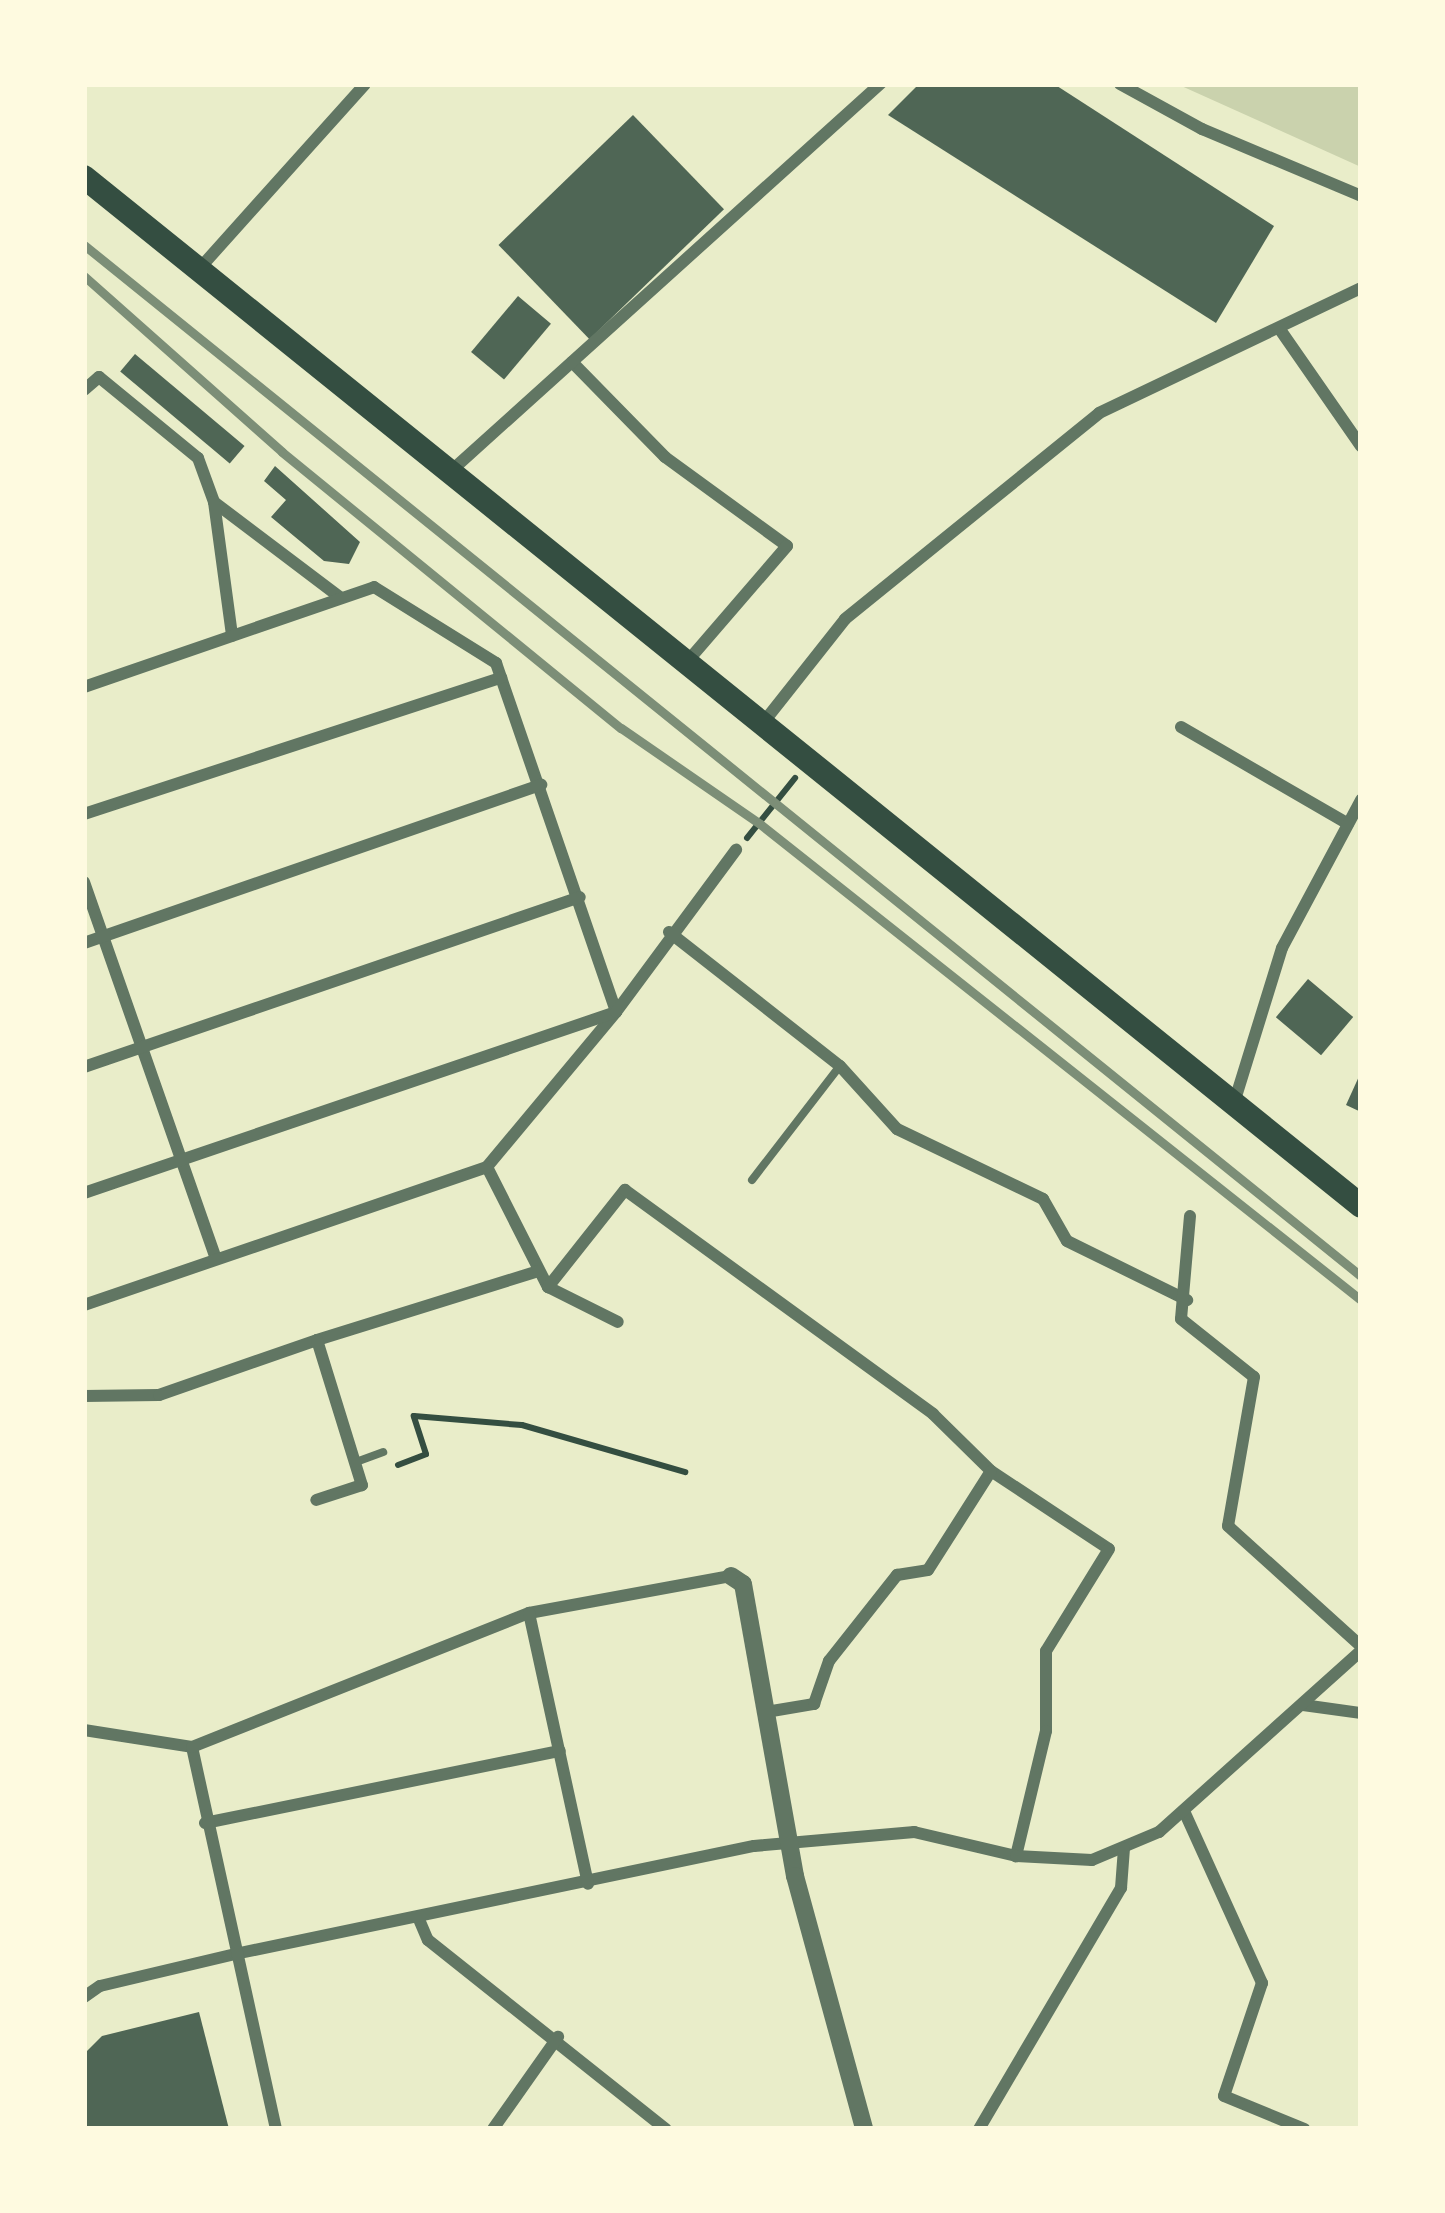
<!DOCTYPE html>
<style>
body{margin:0}
#map{position:relative;width:1445px;height:2213px;overflow:hidden;background:#e9edc9;font-family:Mulish,sans-serif}
div>[style]{position:absolute}
.green>*{inset:0;background:#cad2ad}
.building>*{inset:0;background:#4f6655;transform-origin:0 0}
.path>*{height:6px;margin:-3px;padding:0 3px;transform-origin:3px;border-radius:3px;background:#344e41}
.service>*{height:8px;margin:-4px;padding:0 4px;transform-origin:4px;border-radius:4px;background:#617663}
.minor>*{height:12px;margin:-6px;padding:0 6px;transform-origin:6px;border-radius:6px;background:#617663}
.tertiary>*{height:18px;margin:-9px;padding:0 9px;transform-origin:9px;border-radius:9px;background:#617663}
.trunk>*{height:24px;margin:-12px;padding:0 12px;transform-origin:12px;border-radius:12px;background:#344e41}
.rail>*{height:9px;margin:-4.5px;padding:0 4.5px;transform-origin:4.5px;border-radius:4.5px;background:#7c8e77}
span{translate:-50% -50%;white-space:nowrap;text-align:center;line-height:1.15;-webkit-text-stroke:12px #fefae0;paint-order:stroke}
.frame{position:absolute;inset:0;border:87px solid #fefae0;pointer-events:none}
</style>
<div id="map">
<div class="green">
<i style="clip-path:polygon(1177px 84px,1361px 84px,1361px 167px)"></i>
</div>
<div class="building">
<i style="clip-path:polygon(919px 84px,1054px 84px,1274px 226px,1216px 323px,888px 115px)"></i>
<i style="left:633px;top:115px;width:131px;height:187px;rotate:46deg"></i>
<i style="left:518px;top:296px;width:43px;height:73px;rotate:40deg"></i>
<i style="left:135px;top:354px;width:143px;height:23px;rotate:40deg"></i>
<i style="clip-path:polygon(275px 466px,360px 542px,349px 564px,324px 561px,271px 517px,286px 500px,264px 481px)"></i>
<i style="left:1308px;top:979px;width:59px;height:50px;rotate:40deg"></i>
<i style="clip-path:polygon(1361px 1072px,1361px 1112px,1346px 1105px)"></i>
<i style="clip-path:polygon(199px 2012px,229px 2129px,84px 2129px,84px 2054px,102px 2036px)"></i>
</div>
<div class="path">
<i style="left:747px;top:838px;width:77px;rotate:-51.3deg"></i>
<i style="left:398px;top:1465px;width:30px;rotate:-21deg"></i>
<i style="left:426px;top:1454px;width:40px;rotate:-108deg"></i>
<i style="left:414px;top:1416px;width:108px;rotate:4.8deg"></i>
<i style="left:522px;top:1425px;width:170px;rotate:16.1deg"></i>
</div>
<div class="service">
<i style="left:752px;top:1180px;width:143px;rotate:-52.4deg"></i>
<i style="left:356px;top:1462px;width:29px;rotate:-20deg"></i>
</div>
<div class="minor">
<i style="left:1120px;top:84px;width:94px;rotate:28.8deg"></i>
<i style="left:1202px;top:129px;width:173px;rotate:22.8deg"></i>
<i style="left:200px;top:268px;width:247px;rotate:-48.1deg"></i>
<i style="left:1281px;top:331px;width:140px;rotate:55.2deg"></i>
<i style="left:572px;top:362px;width:133px;rotate:45.6deg"></i>
<i style="left:665px;top:457px;width:151px;rotate:36.1deg"></i>
<i style="left:787px;top:546px;width:153px;rotate:130.8deg"></i>
<i style="left:84px;top:390px;width:20px;rotate:-41deg"></i>
<i style="left:99px;top:377px;width:128px;rotate:39.3deg"></i>
<i style="left:198px;top:458px;width:47px;rotate:70deg"></i>
<i style="left:214px;top:502px;width:159px;rotate:37.1deg"></i>
<i style="left:451px;top:471px;width:578px;rotate:-42.05deg"></i>
<i style="left:214px;top:502px;width:135px;rotate:82.3deg"></i>
<i style="left:84px;top:687px;width:307px;rotate:-19deg"></i>
<i style="left:374px;top:587px;width:144px;rotate:31.9deg"></i>
<i style="left:496px;top:663px;width:369px;rotate:71deg"></i>
<i style="left:616px;top:1012px;width:202px;rotate:129.8deg"></i>
<i style="left:487px;top:1167px;width:135px;rotate:63.1deg"></i>
<i style="left:548px;top:1287px;width:78px;rotate:26.6deg"></i>
<i style="left:763px;top:723px;width:132px;rotate:-51.7deg"></i>
<i style="left:845px;top:619px;width:327px;rotate:-39deg"></i>
<i style="left:1099px;top:413px;width:290px;rotate:-25.5deg"></i>
<i style="left:1181px;top:727px;width:193px;rotate:30.1deg"></i>
<i style="left:84px;top:814px;width:439px;rotate:-18.1deg"></i>
<i style="left:84px;top:882px;width:399px;rotate:70.7deg"></i>
<i style="left:669px;top:932px;width:217px;rotate:38.1deg"></i>
<i style="left:840px;top:1066px;width:85px;rotate:47.9deg"></i>
<i style="left:897px;top:1129px;width:162px;rotate:25.6deg"></i>
<i style="left:1043px;top:1199px;width:48px;rotate:60.3deg"></i>
<i style="left:1067px;top:1241px;width:134px;rotate:26.2deg"></i>
<i style="left:84px;top:943px;width:484px;rotate:-19.1deg"></i>
<i style="left:84px;top:1067px;width:524px;rotate:-18.92deg"></i>
<i style="left:1234px;top:1103px;width:162px;rotate:-72.8deg"></i>
<i style="left:1282px;top:948px;width:168px;rotate:-61.9deg"></i>
<i style="left:84px;top:1193px;width:562px;rotate:-18.79deg"></i>
<i style="left:616px;top:1012px;width:202px;rotate:-53.5deg"></i>
<i style="left:1190px;top:1216px;width:103px;rotate:95deg"></i>
<i style="left:1181px;top:1319px;width:93px;rotate:38.5deg"></i>
<i style="left:1254px;top:1377px;width:151px;rotate:99.9deg"></i>
<i style="left:1228px;top:1526px;width:179px;rotate:42.1deg"></i>
<i style="left:548px;top:1287px;width:124px;rotate:-51.6deg"></i>
<i style="left:625px;top:1190px;width:381px;rotate:36deg"></i>
<i style="left:933px;top:1414px;width:81px;rotate:44.5deg"></i>
<i style="left:991px;top:1471px;width:141px;rotate:33.5deg"></i>
<i style="left:1109px;top:1549px;width:120px;rotate:121.7deg"></i>
<i style="left:1046px;top:1651px;width:80px;rotate:90deg"></i>
<i style="left:1046px;top:1731px;width:129px;rotate:103.5deg"></i>
<i style="left:84px;top:1305px;width:426px;rotate:-18.9deg"></i>
<i style="left:317px;top:1340px;width:232px;rotate:-17.3deg"></i>
<i style="left:84px;top:1396px;width:75px;rotate:-0.8deg"></i>
<i style="left:159px;top:1395px;width:167px;rotate:-19.2deg"></i>
<i style="left:317px;top:1340px;width:152px;rotate:72.8deg"></i>
<i style="left:362px;top:1485px;width:48px;rotate:161.9deg"></i>
<i style="left:529px;top:1613px;width:205px;rotate:-10.4deg"></i>
<i style="left:1303px;top:1705px;width:59px;rotate:7.9deg"></i>
<i style="left:766px;top:1712px;width:49px;rotate:-9.5deg"></i>
<i style="left:814px;top:1704px;width:46px;rotate:-70.8deg"></i>
<i style="left:829px;top:1661px;width:110px;rotate:-51.7deg"></i>
<i style="left:897px;top:1575px;width:31px;rotate:-9deg"></i>
<i style="left:928px;top:1570px;width:117px;rotate:-57.5deg"></i>
<i style="left:84px;top:1730px;width:109px;rotate:8.9deg"></i>
<i style="left:1184px;top:1811px;width:189px;rotate:65.6deg"></i>
<i style="left:1262px;top:1983px;width:119px;rotate:108.6deg"></i>
<i style="left:1224px;top:2096px;width:87px;rotate:22.4deg"></i>
<i style="left:205px;top:1823px;width:362px;rotate:-11.5deg"></i>
<i style="left:418px;top:1917px;width:25px;rotate:67deg"></i>
<i style="left:428px;top:1940px;width:304px;rotate:38.5deg"></i>
<i style="left:84px;top:1997px;width:19px;rotate:-35deg"></i>
<i style="left:100px;top:1986px;width:139px;rotate:-13.3deg"></i>
<i style="left:235px;top:1954px;width:530px;rotate:-11.76deg"></i>
<i style="left:754px;top:1846px;width:161px;rotate:-5deg"></i>
<i style="left:914px;top:1832px;width:105px;rotate:13.2deg"></i>
<i style="left:1016px;top:1856px;width:76px;rotate:3deg"></i>
<i style="left:1092px;top:1860px;width:73px;rotate:-22.7deg"></i>
<i style="left:1159px;top:1832px;width:271px;rotate:-41.9deg"></i>
<i style="left:276px;top:2129px;width:391px;rotate:-102.4deg"></i>
<i style="left:192px;top:1747px;width:363px;rotate:-21.7deg"></i>
<i style="left:529px;top:1613px;width:277px;rotate:77.7deg"></i>
<i style="left:493px;top:2129px;width:113px;rotate:-54.8deg"></i>
<i style="left:979px;top:2129px;width:280px;rotate:-59.5deg"></i>
<i style="left:1121px;top:1888px;width:40px;rotate:-85.7deg"></i>
</div>
<div class="tertiary">
<i style="left:731px;top:1576px;width:14px;rotate:34deg"></i>
<i style="left:743px;top:1584px;width:297px;rotate:79.9deg"></i>
<i style="left:795px;top:1876px;width:262px;rotate:74.7deg"></i>
</div>
<div class="trunk">
<i style="left:84px;top:177px;width:1640px;rotate:38.86deg"></i>
</div>
<div class="rail">
<i style="left:84px;top:245px;width:1641px;rotate:38.92deg"></i>
<i style="left:84px;top:276px;width:265px;rotate:41.6deg"></i>
<i style="left:282px;top:452px;width:437px;rotate:39.2deg"></i>
<i style="left:621px;top:728px;width:169px;rotate:34.6deg"></i>
<i style="left:760px;top:824px;width:767px;rotate:38.38deg"></i>
</div>
<div class="frame"></div>
</div>
